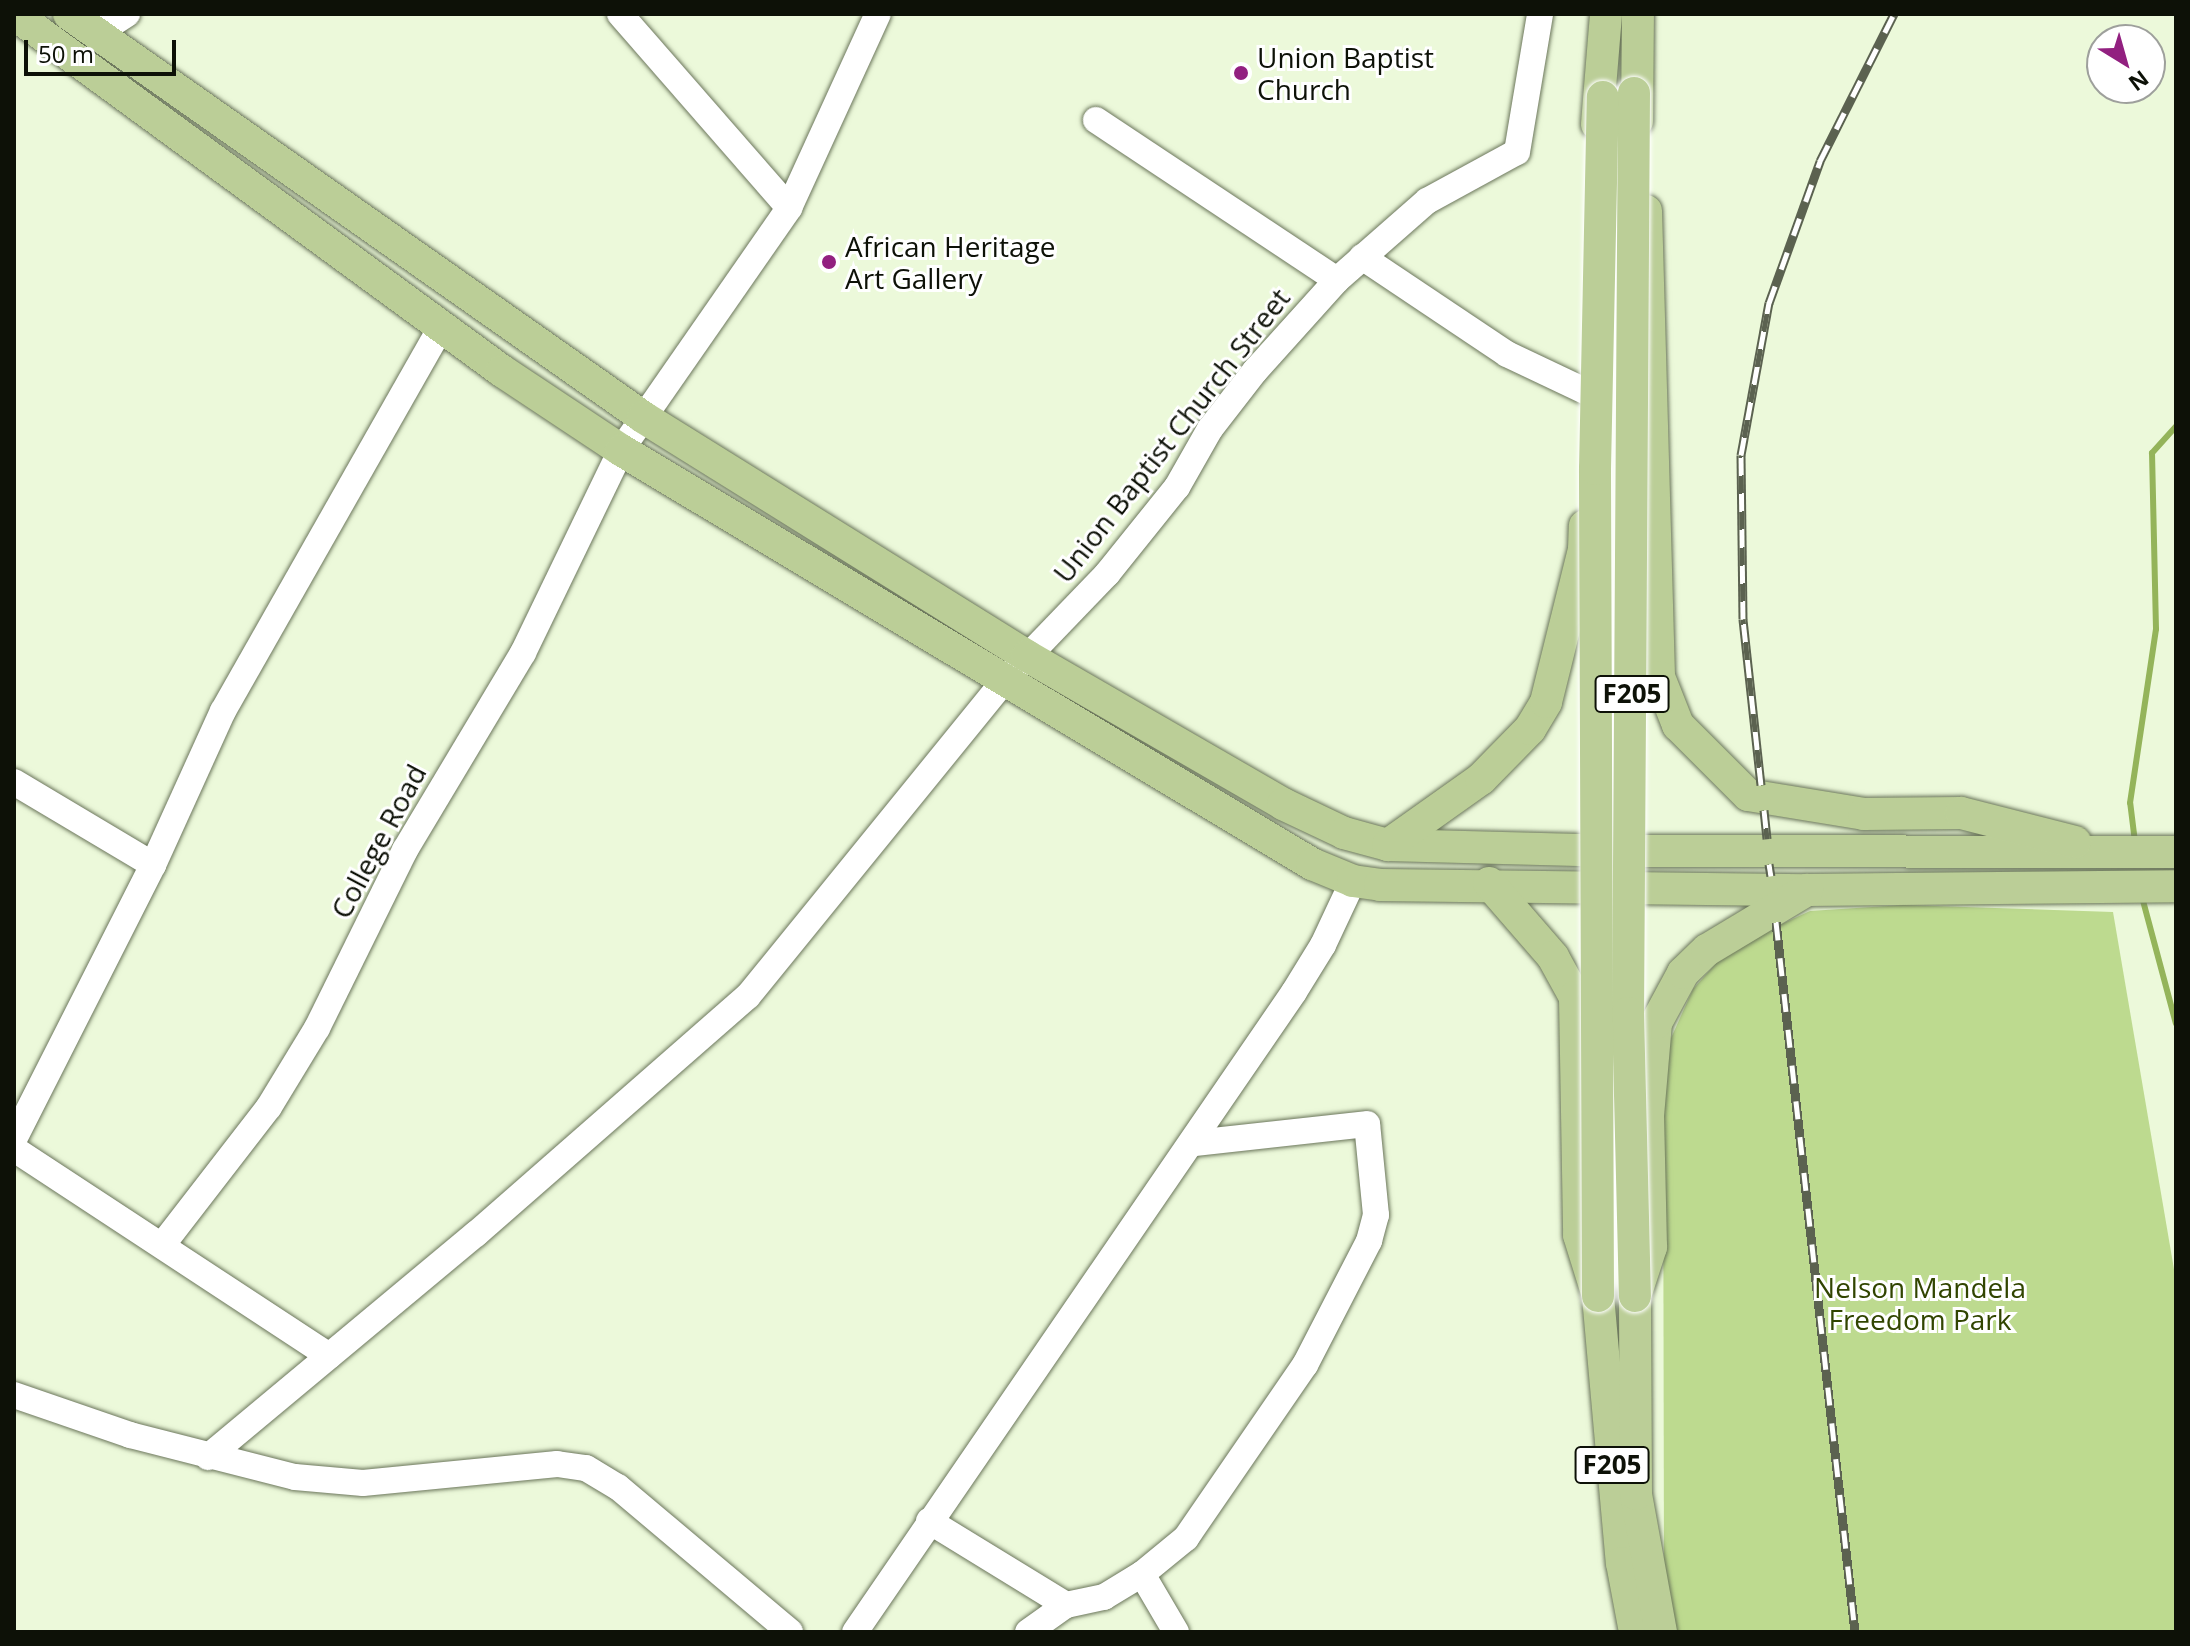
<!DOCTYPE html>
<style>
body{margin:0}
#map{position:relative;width:2190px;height:1646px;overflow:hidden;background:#ecf9da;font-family:"Open Sans",sans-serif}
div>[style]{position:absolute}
.green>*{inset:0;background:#bdda8f}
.stream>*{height:6px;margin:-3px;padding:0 3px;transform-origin:3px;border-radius:3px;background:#94b45a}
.roads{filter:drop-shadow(0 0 2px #6b765b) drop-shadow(0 0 2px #6b765b)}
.minor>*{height:26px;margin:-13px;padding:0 13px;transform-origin:13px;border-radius:13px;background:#fff}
.major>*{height:32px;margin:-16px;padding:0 16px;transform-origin:16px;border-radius:16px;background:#bbce97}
.rail>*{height:9px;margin-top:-4.5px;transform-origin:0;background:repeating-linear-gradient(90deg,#fff 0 18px,#5b6250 0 36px);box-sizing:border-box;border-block:2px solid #5b6250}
.bridges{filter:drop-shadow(0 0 2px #fff) drop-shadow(0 0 2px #fff)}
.major-bridge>*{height:32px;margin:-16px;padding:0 16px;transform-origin:16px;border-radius:16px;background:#bbce97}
.dots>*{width:22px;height:22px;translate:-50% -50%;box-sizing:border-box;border:4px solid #fff;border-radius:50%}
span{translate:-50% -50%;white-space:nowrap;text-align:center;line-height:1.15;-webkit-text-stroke:6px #fff;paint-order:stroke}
.shield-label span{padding:2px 6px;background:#fff;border:2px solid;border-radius:6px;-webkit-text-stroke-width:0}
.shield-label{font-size:26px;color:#0d1107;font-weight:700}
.poi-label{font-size:28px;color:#0d1107}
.left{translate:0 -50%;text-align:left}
.street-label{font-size:28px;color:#0d1107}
.park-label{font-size:28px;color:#314500}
.frame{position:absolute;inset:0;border:16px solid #0d1107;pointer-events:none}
.north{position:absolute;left:2086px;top:24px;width:80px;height:80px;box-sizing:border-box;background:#fff;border:2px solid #9ea09c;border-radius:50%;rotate:143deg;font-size:22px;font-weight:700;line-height:32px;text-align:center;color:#0d1107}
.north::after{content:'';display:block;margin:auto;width:28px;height:36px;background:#922080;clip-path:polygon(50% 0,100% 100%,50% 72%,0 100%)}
.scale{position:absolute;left:24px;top:40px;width:152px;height:36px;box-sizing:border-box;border:4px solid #0d1107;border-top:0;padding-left:10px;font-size:24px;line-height:28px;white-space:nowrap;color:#0d1107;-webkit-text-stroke:6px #fff;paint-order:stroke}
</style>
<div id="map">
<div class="green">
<i style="clip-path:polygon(1903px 905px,2113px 912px,2176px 1281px,2176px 1632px,1670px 1632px,1664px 1580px,1663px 1056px,1693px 989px,1730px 948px,1810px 911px)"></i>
</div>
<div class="stream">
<i style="left:2135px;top:842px;width:39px;rotate:-97deg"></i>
<i style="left:2130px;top:803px;width:176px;rotate:-81.5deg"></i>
<i style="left:2156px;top:629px;width:176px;rotate:-91.3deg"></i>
<i style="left:2152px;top:453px;width:36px;rotate:-48deg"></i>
<i style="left:2142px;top:897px;width:131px;rotate:75deg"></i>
</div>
<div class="roads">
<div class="minor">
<i style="left:620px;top:14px;width:257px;rotate:48.9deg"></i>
<i style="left:96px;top:34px;width:37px;rotate:-33deg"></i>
<i style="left:1096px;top:120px;width:289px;rotate:33.6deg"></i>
<i style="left:1362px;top:257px;width:174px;rotate:33.8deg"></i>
<i style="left:1507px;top:354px;width:89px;rotate:25.4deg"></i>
<i style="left:14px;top:782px;width:162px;rotate:30.8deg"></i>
<i style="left:14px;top:1139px;width:307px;rotate:-63.1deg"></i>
<i style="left:153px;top:865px;width:169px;rotate:-65.6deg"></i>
<i style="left:223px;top:711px;width:443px;rotate:-60.4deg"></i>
<i style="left:14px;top:1149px;width:377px;rotate:33.3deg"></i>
<i style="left:163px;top:1244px;width:173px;rotate:-52.3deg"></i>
<i style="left:269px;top:1107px;width:92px;rotate:-58.7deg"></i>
<i style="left:317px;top:1028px;width:199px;rotate:-63.7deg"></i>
<i style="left:405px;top:850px;width:230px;rotate:-59.1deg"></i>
<i style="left:523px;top:653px;width:225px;rotate:-64.2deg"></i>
<i style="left:621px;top:450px;width:295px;rotate:-55.2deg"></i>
<i style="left:789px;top:208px;width:213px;rotate:-65.4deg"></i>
<i style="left:14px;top:1395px;width:123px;rotate:19deg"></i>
<i style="left:130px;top:1435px;width:170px;rotate:14.3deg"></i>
<i style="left:295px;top:1477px;width:68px;rotate:5deg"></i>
<i style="left:363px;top:1483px;width:195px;rotate:-5.6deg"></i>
<i style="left:557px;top:1464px;width:29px;rotate:8deg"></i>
<i style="left:586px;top:1468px;width:37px;rotate:31deg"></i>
<i style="left:618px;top:1487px;width:225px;rotate:40.1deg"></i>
<i style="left:208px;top:1457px;width:349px;rotate:-39.8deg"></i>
<i style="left:476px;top:1234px;width:361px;rotate:-41.2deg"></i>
<i style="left:748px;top:996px;width:406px;rotate:-50.9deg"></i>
<i style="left:1004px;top:681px;width:149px;rotate:-46.1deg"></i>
<i style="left:1107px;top:574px;width:112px;rotate:-51.2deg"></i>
<i style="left:1177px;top:487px;width:67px;rotate:-60.4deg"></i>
<i style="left:1210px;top:429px;width:73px;rotate:-52.2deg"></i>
<i style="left:1255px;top:371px;width:122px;rotate:-48deg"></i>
<i style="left:1337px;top:280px;width:120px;rotate:-41.3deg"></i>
<i style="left:1427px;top:201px;width:102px;rotate:-28.6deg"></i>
<i style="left:1517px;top:152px;width:140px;rotate:-80.5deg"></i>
<i style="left:929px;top:1521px;width:161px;rotate:31.5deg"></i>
<i style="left:1066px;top:1605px;width:39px;rotate:-12deg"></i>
<i style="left:1104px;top:1597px;width:44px;rotate:-31.2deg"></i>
<i style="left:1142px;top:1574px;width:57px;rotate:-39.3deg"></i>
<i style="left:1186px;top:1538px;width:210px;rotate:-55.5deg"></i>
<i style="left:1305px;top:1365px;width:140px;rotate:-62.7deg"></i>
<i style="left:1369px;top:1241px;width:27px;rotate:-75deg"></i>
<i style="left:1376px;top:1215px;width:91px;rotate:-95.6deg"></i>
<i style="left:1367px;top:1124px;width:174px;rotate:173.7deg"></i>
<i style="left:1142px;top:1574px;width:67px;rotate:59.6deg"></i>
<i style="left:855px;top:1632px;width:776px;rotate:-55.55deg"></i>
<i style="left:1294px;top:992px;width:55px;rotate:-58.3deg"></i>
<i style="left:1323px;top:945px;width:71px;rotate:-64.9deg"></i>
<i style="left:1028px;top:1632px;width:47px;rotate:-35.4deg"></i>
</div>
<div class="major">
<i style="left:14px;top:14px;width:605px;rotate:36.19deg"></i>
<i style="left:502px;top:371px;width:143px;rotate:33.6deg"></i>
<i style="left:621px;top:450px;width:806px;rotate:30.93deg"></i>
<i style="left:1312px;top:864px;width:44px;rotate:22.5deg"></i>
<i style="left:1353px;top:881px;width:27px;rotate:8deg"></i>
<i style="left:1380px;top:885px;width:427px;rotate:0.7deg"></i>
<i style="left:1807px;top:890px;width:369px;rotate:-0.6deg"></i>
<i style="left:69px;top:14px;width:701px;rotate:35.07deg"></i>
<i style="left:643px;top:417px;width:452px;rotate:31.9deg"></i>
<i style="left:1027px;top:656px;width:296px;rotate:30deg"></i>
<i style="left:1283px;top:804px;width:68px;rotate:25.4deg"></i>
<i style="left:1344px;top:833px;width:46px;rotate:15.3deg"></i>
<i style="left:1388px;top:845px;width:229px;rotate:1.5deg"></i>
<i style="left:1617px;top:851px;width:559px;rotate:0.1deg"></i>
<i style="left:1637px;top:121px;width:107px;rotate:-89.5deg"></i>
<i style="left:1597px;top:124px;width:110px;rotate:-85.3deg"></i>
<i style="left:1646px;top:211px;width:466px;rotate:88.4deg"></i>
<i style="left:1659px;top:677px;width:52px;rotate:68.4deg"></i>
<i style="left:1678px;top:725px;width:99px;rotate:45deg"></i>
<i style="left:1748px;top:795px;width:118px;rotate:9.3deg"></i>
<i style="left:1864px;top:814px;width:97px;rotate:-0.6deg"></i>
<i style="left:1961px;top:813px;width:118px;rotate:14.3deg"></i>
<i style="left:1388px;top:845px;width:114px;rotate:-35.4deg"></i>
<i style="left:1481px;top:779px;width:70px;rotate:-45.6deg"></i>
<i style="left:1530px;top:729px;width:31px;rotate:-59deg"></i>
<i style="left:1546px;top:702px;width:157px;rotate:-76deg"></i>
<i style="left:1584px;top:550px;width:24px;rotate:-88deg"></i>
<i style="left:1489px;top:883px;width:98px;rotate:49.1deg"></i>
<i style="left:1553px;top:957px;width:46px;rotate:61.2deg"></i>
<i style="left:1575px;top:997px;width:238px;rotate:89deg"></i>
<i style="left:1579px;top:1235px;width:64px;rotate:72.7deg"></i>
<i style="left:1598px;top:1296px;width:268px;rotate:84.9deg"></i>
<i style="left:1622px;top:1563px;width:70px;rotate:79.3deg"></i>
<i style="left:1661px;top:1632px;width:140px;rotate:-100.3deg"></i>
<i style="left:1636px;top:1494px;width:198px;rotate:-90.3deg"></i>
<i style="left:1635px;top:1296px;width:52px;rotate:-71.9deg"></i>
<i style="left:1651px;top:1247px;width:131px;rotate:-91.3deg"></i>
<i style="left:1648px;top:1116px;width:93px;rotate:-85.1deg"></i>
<i style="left:1656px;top:1023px;width:57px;rotate:-61.6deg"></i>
<i style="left:1683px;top:973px;width:33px;rotate:-44deg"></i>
<i style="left:1707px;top:950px;width:117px;rotate:-31deg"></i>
</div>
</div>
<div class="rail">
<i style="left:1761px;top:785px;width:167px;rotate:-96.2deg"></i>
<i style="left:1743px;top:619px;width:164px;rotate:-90.7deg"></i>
<i style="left:1741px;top:455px;width:155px;rotate:-79.6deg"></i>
<i style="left:1769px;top:303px;width:151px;rotate:-70.2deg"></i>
<i style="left:1820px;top:161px;width:165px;rotate:-63.3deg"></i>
<i style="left:1764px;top:810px;width:29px;rotate:84deg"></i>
<i style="left:1769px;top:864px;width:12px;rotate:81deg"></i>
<i style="left:1776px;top:922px;width:714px;rotate:83.65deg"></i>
</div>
<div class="bridges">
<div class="major-bridge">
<i style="left:1634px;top:93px;width:920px;rotate:90.37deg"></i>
<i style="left:1628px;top:1013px;width:283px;rotate:88.6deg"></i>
<i style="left:1598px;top:1296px;width:827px;rotate:-90.21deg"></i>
<i style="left:1595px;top:469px;width:372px;rotate:-88.8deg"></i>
</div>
</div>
<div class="dots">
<i style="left:1241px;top:73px;background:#922080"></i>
<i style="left:829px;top:262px;background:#922080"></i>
</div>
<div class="shield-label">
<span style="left:1632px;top:694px">F205</span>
<span style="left:1612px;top:1465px">F205</span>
</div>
<div class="poi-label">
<span class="left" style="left:1257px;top:73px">Union Baptist<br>Church</span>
<span class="left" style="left:845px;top:262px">African Heritage<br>Art Gallery</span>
</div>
<div class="street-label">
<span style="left:1171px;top:435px;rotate:-52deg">Union Baptist Church Street</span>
<span style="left:378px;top:841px;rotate:-62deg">College Road</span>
</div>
<div class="park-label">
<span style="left:1920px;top:1303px">Nelson Mandela<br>Freedom Park</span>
</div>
<div class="frame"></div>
<div class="north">N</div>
<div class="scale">50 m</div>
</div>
